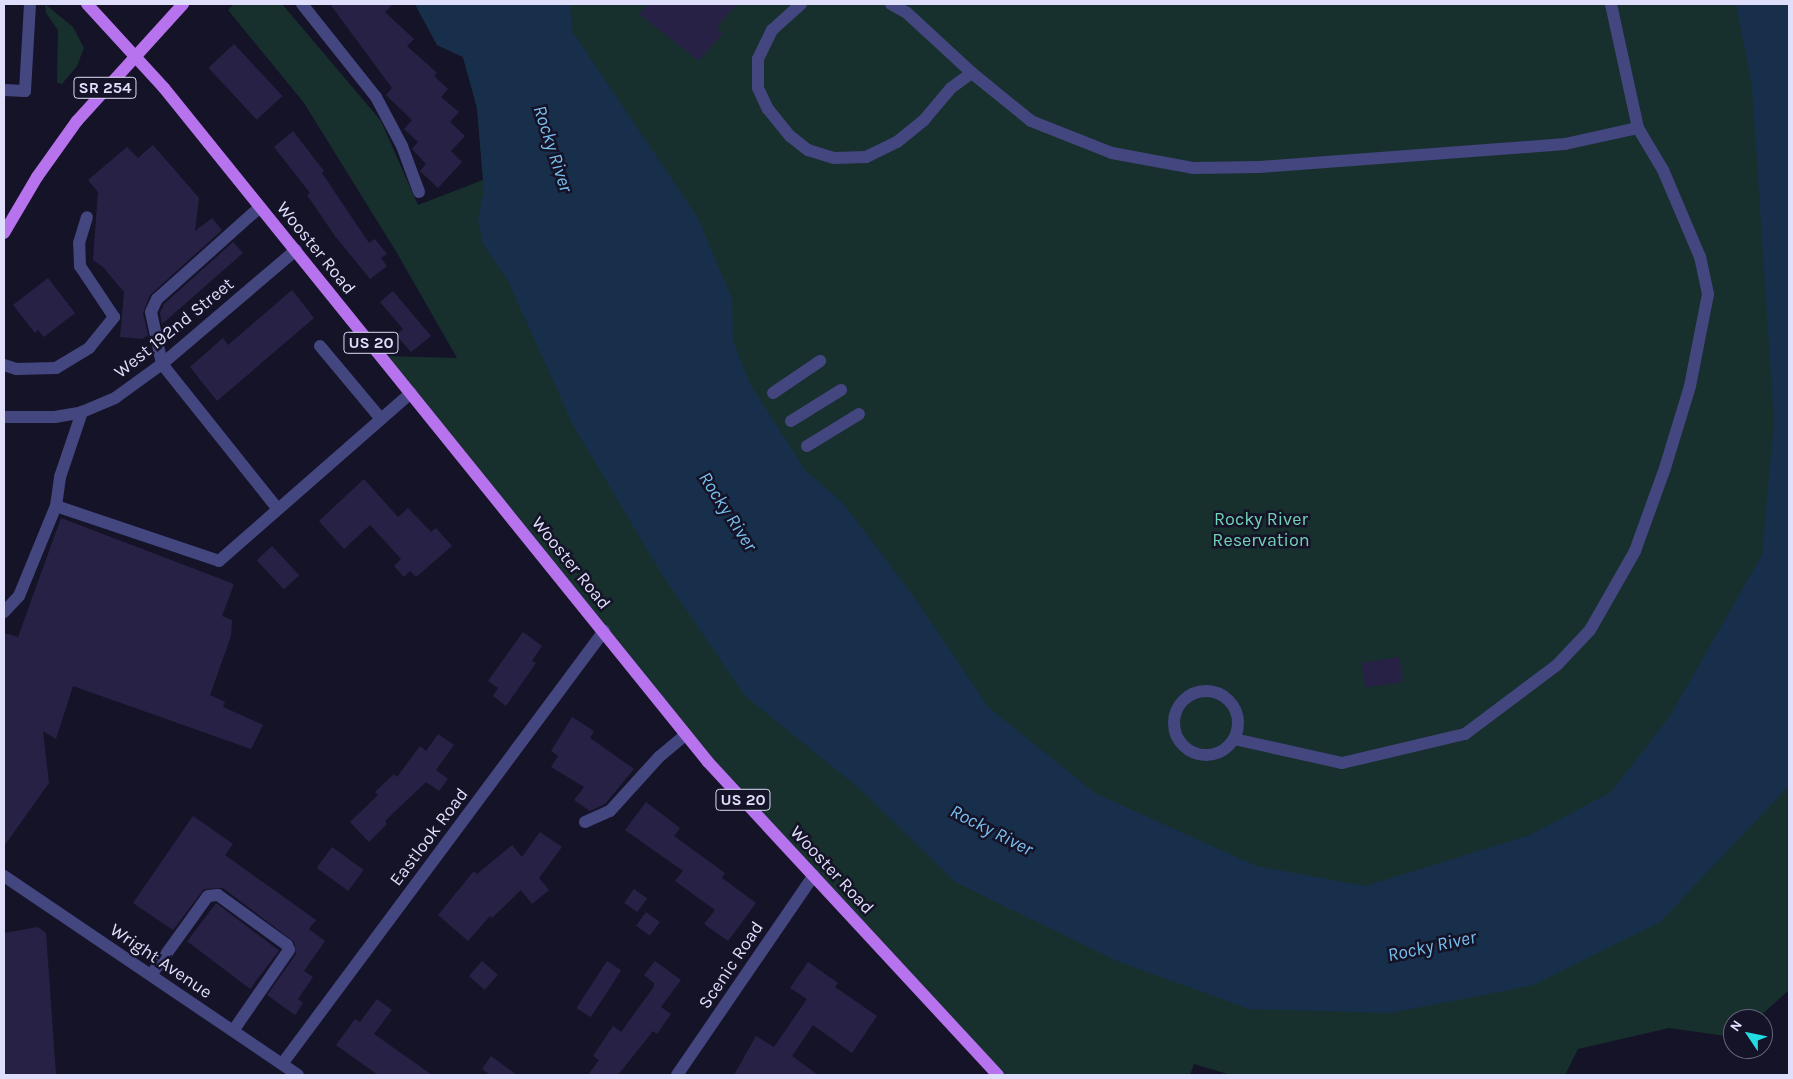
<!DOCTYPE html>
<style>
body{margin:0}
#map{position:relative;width:1793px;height:1079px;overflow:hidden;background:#151327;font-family:Karla,sans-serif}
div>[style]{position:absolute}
.green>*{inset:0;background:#17302d}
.water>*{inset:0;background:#182f4b}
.building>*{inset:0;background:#272245;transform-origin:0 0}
.minor>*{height:12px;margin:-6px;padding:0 6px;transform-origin:6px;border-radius:6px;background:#444680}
.minor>.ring{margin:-6px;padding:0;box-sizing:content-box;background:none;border:12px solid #444680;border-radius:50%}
.major>*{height:12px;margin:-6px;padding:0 6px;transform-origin:6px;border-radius:6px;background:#b772ed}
span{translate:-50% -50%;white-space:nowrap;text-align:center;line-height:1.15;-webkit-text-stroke:5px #151327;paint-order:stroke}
.shield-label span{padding:1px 4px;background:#151327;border:1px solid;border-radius:4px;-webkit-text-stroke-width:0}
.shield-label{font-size:16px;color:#dfdefb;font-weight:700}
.street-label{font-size:18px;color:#dfdefb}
.park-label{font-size:18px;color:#72d2b4}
.water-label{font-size:19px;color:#79bfee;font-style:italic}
.frame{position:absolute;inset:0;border:5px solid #dfdefb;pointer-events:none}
.north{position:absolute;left:1723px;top:1009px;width:50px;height:50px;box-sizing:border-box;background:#151327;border:1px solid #66647c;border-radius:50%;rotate:304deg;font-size:14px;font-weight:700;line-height:20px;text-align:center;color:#dfdefb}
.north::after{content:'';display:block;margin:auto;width:18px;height:22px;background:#22dce2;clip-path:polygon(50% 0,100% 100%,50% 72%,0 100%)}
</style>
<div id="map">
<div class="green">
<i style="clip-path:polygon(45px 4px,73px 27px,84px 48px,77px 66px,62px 84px,57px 83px,58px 30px,46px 13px)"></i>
<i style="clip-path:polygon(234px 4px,282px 4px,381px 121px,418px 205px,483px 180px,477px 108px,463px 57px,437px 45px,415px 4px,1789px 4px,1789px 990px,1757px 1019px,1733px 1019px,1733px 1037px,1669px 1028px,1578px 1049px,1565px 1075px,1231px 1075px,1194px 1064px,1190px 1075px,1006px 1075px,721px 782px,384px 356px,457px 358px,397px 253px,304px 103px,228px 10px)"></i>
</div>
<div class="water">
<i style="clip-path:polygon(415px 4px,570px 4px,572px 31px,698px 218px,732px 299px,733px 341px,750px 384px,806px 471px,842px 502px,917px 601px,988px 707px,1095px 793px,1256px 866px,1365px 886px,1530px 835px,1611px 792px,1670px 716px,1762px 555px,1774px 421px,1752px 87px,1736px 4px,1789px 4px,1789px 786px,1660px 922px,1533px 985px,1391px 1013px,1249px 1009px,1117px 961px,955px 882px,860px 789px,745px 696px,661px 573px,573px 425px,508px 281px,483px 244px,478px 219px,484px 190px,477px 108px,463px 57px,437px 45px)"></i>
</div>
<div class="building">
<i style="clip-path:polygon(330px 4px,393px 4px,385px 12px,414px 39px,407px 46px,437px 73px,434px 76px,448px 89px,441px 97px,459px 112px,450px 122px,465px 136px,451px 151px,462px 162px,438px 188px,420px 171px,426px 164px,412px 149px,418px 142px,404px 129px,412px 120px,386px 95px,392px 88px)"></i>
<i style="clip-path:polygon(648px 4px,737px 4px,717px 27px,723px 33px,699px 61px,639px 14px)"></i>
<i style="left:234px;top:44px;width:71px;height:35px;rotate:47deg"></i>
<i style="clip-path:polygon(293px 131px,324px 171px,322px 173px,369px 243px,375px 239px,387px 254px,381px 258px,387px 266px,370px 279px,335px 236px,307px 195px,310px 193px,274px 147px)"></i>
<i style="clip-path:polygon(153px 145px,199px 198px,195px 231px,212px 218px,222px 230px,150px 295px,143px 313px,148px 335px,142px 339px,120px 337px,124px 292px,103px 267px,93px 260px,98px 192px,88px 180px,127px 147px,138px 158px)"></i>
<i style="clip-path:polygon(233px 242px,243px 253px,162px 324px,160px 313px,164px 304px)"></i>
<i style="clip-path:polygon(48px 278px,75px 313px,44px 337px,38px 330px,35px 333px,13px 305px)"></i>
<i style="clip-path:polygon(292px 290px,314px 318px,217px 401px,190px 367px,223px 338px,228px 345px)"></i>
<i style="clip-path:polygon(393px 291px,431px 336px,411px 352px,396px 335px,403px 329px,380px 302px)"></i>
<i style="clip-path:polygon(364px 479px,398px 517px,408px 508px,431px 532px,436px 528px,452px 546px,416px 577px,410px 571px,404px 577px,394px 566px,401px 559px,370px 525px,344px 549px,319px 521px)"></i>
<i style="clip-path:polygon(61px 518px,234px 584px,222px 616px,232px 620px,231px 636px,210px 695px,225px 702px,223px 707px,263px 725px,251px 749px,73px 686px,56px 739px,43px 731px,49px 783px,4px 846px,4px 633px,18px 637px)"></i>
<i style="left:272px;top:546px;width:40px;height:21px;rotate:47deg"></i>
<i style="clip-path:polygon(523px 632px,542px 646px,532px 661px,536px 663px,506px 706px,493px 696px,498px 688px,488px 681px)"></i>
<i style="left:1399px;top:657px;width:25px;height:38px;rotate:81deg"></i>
<i style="clip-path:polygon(572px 717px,594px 731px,590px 738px,634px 769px,605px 804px,590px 811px,574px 800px,584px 787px,551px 767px,558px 756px,551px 751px)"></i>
<i style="clip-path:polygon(438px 734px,454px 745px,436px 770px,448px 779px,439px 791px,426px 782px,385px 821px,387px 824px,369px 842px,350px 822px,378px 795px,375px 792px,394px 774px,397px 777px,420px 746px,426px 751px)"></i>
<i style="clip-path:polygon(646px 802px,680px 828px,674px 836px,725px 873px,722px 878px,756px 903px,728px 941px,704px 924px,715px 910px,675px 881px,683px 871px,625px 830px)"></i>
<i style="clip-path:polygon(193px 816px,233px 844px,225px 855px,316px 920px,309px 929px,325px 941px,304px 971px,313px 977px,298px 999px,303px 1003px,295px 1015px,267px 995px,296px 954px,294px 942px,223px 888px,204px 889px,173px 930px,133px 903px)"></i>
<i style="clip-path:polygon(540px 832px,562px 847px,539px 878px,549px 890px,532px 904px,521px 890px,492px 918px,490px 916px,468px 941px,438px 915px,474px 871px,477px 874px,512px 845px,522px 857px)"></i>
<i style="left:332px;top:847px;width:39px;height:26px;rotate:36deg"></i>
<i style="left:634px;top:889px;width:16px;height:17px;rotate:35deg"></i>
<i style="left:216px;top:903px;width:79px;height:48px;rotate:37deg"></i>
<i style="left:646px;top:912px;width:17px;height:17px;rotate:36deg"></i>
<i style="clip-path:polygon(38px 927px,46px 933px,56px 1075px,4px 1075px,4px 933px)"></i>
<i style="left:482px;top:961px;width:21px;height:20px;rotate:41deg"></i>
<i style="left:607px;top:961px;width:17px;height:56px;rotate:33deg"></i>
<i style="clip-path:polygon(655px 961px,681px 980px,661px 1007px,671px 1014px,657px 1034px,653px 1031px,618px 1075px,588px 1075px,599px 1060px,593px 1056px,613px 1026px,621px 1032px,653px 988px,654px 983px,644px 975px)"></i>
<i style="clip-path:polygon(808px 962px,838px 983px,835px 987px,877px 1016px,852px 1053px,813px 1025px,792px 1056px,818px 1075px,734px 1075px,756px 1036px,774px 1047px,807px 999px,790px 988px)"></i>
<i style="clip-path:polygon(377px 999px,392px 1010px,374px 1034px,432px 1075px,378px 1075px,336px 1045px,355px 1019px,360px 1022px)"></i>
<i style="clip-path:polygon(491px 1056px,517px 1075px,490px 1075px,482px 1069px)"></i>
</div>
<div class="minor">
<i style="left:302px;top:4px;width:119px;rotate:51.5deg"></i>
<i style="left:376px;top:97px;width:55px;rotate:62deg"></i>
<i style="left:402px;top:146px;width:49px;rotate:69.7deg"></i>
<i style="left:801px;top:4px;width:39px;rotate:138deg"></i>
<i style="left:772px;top:30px;width:32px;rotate:116deg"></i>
<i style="left:758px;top:59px;width:29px;rotate:90deg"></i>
<i style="left:758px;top:88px;width:23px;rotate:65deg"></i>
<i style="left:768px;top:109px;width:35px;rotate:51deg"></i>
<i style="left:790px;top:136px;width:23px;rotate:38deg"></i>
<i style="left:808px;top:150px;width:27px;rotate:17deg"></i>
<i style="left:834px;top:158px;width:32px;rotate:-2deg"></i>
<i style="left:866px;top:157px;width:34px;rotate:-26deg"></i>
<i style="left:897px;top:142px;width:35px;rotate:-39deg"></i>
<i style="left:924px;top:120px;width:42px;rotate:-49.8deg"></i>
<i style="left:951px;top:88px;width:26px;rotate:-36deg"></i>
<i style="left:891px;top:4px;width:18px;rotate:29deg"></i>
<i style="left:907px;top:13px;width:88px;rotate:42.7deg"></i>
<i style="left:972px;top:73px;width:76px;rotate:39.1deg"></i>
<i style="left:1031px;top:121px;width:87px;rotate:21.6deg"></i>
<i style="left:1112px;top:153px;width:82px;rotate:10.5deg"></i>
<i style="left:1193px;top:168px;width:67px;rotate:-0.9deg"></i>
<i style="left:1260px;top:167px;width:306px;rotate:-4.3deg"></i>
<i style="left:1565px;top:144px;width:75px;rotate:-12.4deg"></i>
<i style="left:1638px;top:128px;width:127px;rotate:-102.3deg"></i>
<i style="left:4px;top:90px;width:21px;rotate:3deg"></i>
<i style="left:25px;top:91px;width:87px;rotate:-86.7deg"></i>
<i style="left:260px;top:207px;width:138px;rotate:138.2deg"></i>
<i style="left:157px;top:299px;width:14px;rotate:115deg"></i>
<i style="left:151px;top:312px;width:53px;rotate:78.1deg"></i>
<i style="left:162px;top:364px;width:184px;rotate:51.4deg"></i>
<i style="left:320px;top:346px;width:95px;rotate:50.1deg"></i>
<i style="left:4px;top:365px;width:13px;rotate:18deg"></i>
<i style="left:16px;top:369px;width:40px;rotate:-1.4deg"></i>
<i style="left:56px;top:368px;width:39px;rotate:-31deg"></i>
<i style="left:89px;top:348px;width:40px;rotate:-51deg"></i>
<i style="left:114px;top:317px;width:61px;rotate:-123.7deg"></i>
<i style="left:80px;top:266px;width:23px;rotate:-92deg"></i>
<i style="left:79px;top:243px;width:27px;rotate:-73deg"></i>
<i style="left:773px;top:393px;width:57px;rotate:-34.2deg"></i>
<i style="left:4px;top:417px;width:51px"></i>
<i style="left:55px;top:417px;width:27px;rotate:-10deg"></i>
<i style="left:82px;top:412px;width:36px;rotate:-23deg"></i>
<i style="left:115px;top:398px;width:58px;rotate:-35.9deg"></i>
<i style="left:162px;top:364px;width:176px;rotate:-40.4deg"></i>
<i style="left:791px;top:421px;width:59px;rotate:-31.8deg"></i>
<i style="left:807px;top:446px;width:61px;rotate:-31.6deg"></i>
<i style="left:56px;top:506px;width:172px;rotate:18.6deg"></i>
<i style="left:219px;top:561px;width:255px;rotate:-41.2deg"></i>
<i style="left:4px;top:612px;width:22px;rotate:-47deg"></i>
<i style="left:19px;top:596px;width:97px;rotate:-67.7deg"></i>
<i style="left:56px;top:506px;width:29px;rotate:-82deg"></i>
<i style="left:60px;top:477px;width:69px;rotate:-71.3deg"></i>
<i class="ring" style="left:1174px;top:691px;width:52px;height:52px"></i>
<i style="left:1234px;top:739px;width:111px;rotate:12.5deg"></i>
<i style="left:1342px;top:763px;width:126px;rotate:-13.3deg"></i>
<i style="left:1465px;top:734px;width:115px;rotate:-36.9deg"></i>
<i style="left:1557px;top:665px;width:48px;rotate:-46.7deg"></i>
<i style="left:1590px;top:630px;width:91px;rotate:-60.3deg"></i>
<i style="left:1635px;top:551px;width:88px;rotate:-70.1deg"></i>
<i style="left:1665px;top:468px;width:86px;rotate:-73deg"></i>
<i style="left:1690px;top:386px;width:94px;rotate:-78.9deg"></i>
<i style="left:1708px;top:294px;width:38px;rotate:-102deg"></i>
<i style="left:1700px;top:257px;width:95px;rotate:-113deg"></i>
<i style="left:1663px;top:170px;width:49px;rotate:-120.8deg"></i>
<i style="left:585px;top:822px;width:27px;rotate:-24deg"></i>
<i style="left:610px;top:811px;width:73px;rotate:-47.8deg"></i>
<i style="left:659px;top:757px;width:35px;rotate:-40deg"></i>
<i style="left:4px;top:876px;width:355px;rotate:34.1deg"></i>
<i style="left:151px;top:975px;width:97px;rotate:-54.2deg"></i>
<i style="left:208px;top:896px;width:10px;rotate:-6deg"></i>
<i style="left:218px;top:895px;width:85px;rotate:35.9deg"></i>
<i style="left:287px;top:945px;width:5px;rotate:68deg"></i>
<i style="left:289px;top:950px;width:98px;rotate:124.7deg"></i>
<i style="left:282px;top:1064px;width:540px;rotate:-53.36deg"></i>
<i style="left:677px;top:1075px;width:242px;rotate:-55.6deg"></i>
</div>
<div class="major">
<i style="left:87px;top:4px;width:114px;rotate:47.5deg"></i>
<i style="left:164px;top:88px;width:866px;rotate:51.09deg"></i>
<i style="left:708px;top:762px;width:427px;rotate:47.2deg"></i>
<i style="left:4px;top:233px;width:65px;rotate:-59.5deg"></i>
<i style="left:37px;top:177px;width:69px;rotate:-54.5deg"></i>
<i style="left:77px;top:121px;width:158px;rotate:-47.8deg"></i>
</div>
<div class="shield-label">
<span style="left:105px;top:88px">SR 254</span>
<span style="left:371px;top:343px">US 20</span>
<span style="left:743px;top:800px">US 20</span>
</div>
<div class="street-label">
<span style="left:316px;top:248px;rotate:51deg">Wooster Road</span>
<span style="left:174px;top:328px;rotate:-39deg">West 192nd Street</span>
<span style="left:571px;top:563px;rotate:51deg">Wooster Road</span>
<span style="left:429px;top:837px;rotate:-53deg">Eastlook Road</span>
<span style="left:832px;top:870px;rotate:47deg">Wooster Road</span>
<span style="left:161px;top:961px;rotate:34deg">Wright Avenue</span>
<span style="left:731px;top:965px;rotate:-56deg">Scenic Road</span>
</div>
<div class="park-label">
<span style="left:1261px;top:530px">Rocky River<br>Reservation</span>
</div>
<div class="water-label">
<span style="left:552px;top:149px;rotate:72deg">Rocky River</span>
<span style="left:727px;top:512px;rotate:57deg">Rocky River</span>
<span style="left:991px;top:831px;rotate:27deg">Rocky River</span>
<span style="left:1432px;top:947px;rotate:-12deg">Rocky River</span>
</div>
<div class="frame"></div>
<div class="north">N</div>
</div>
